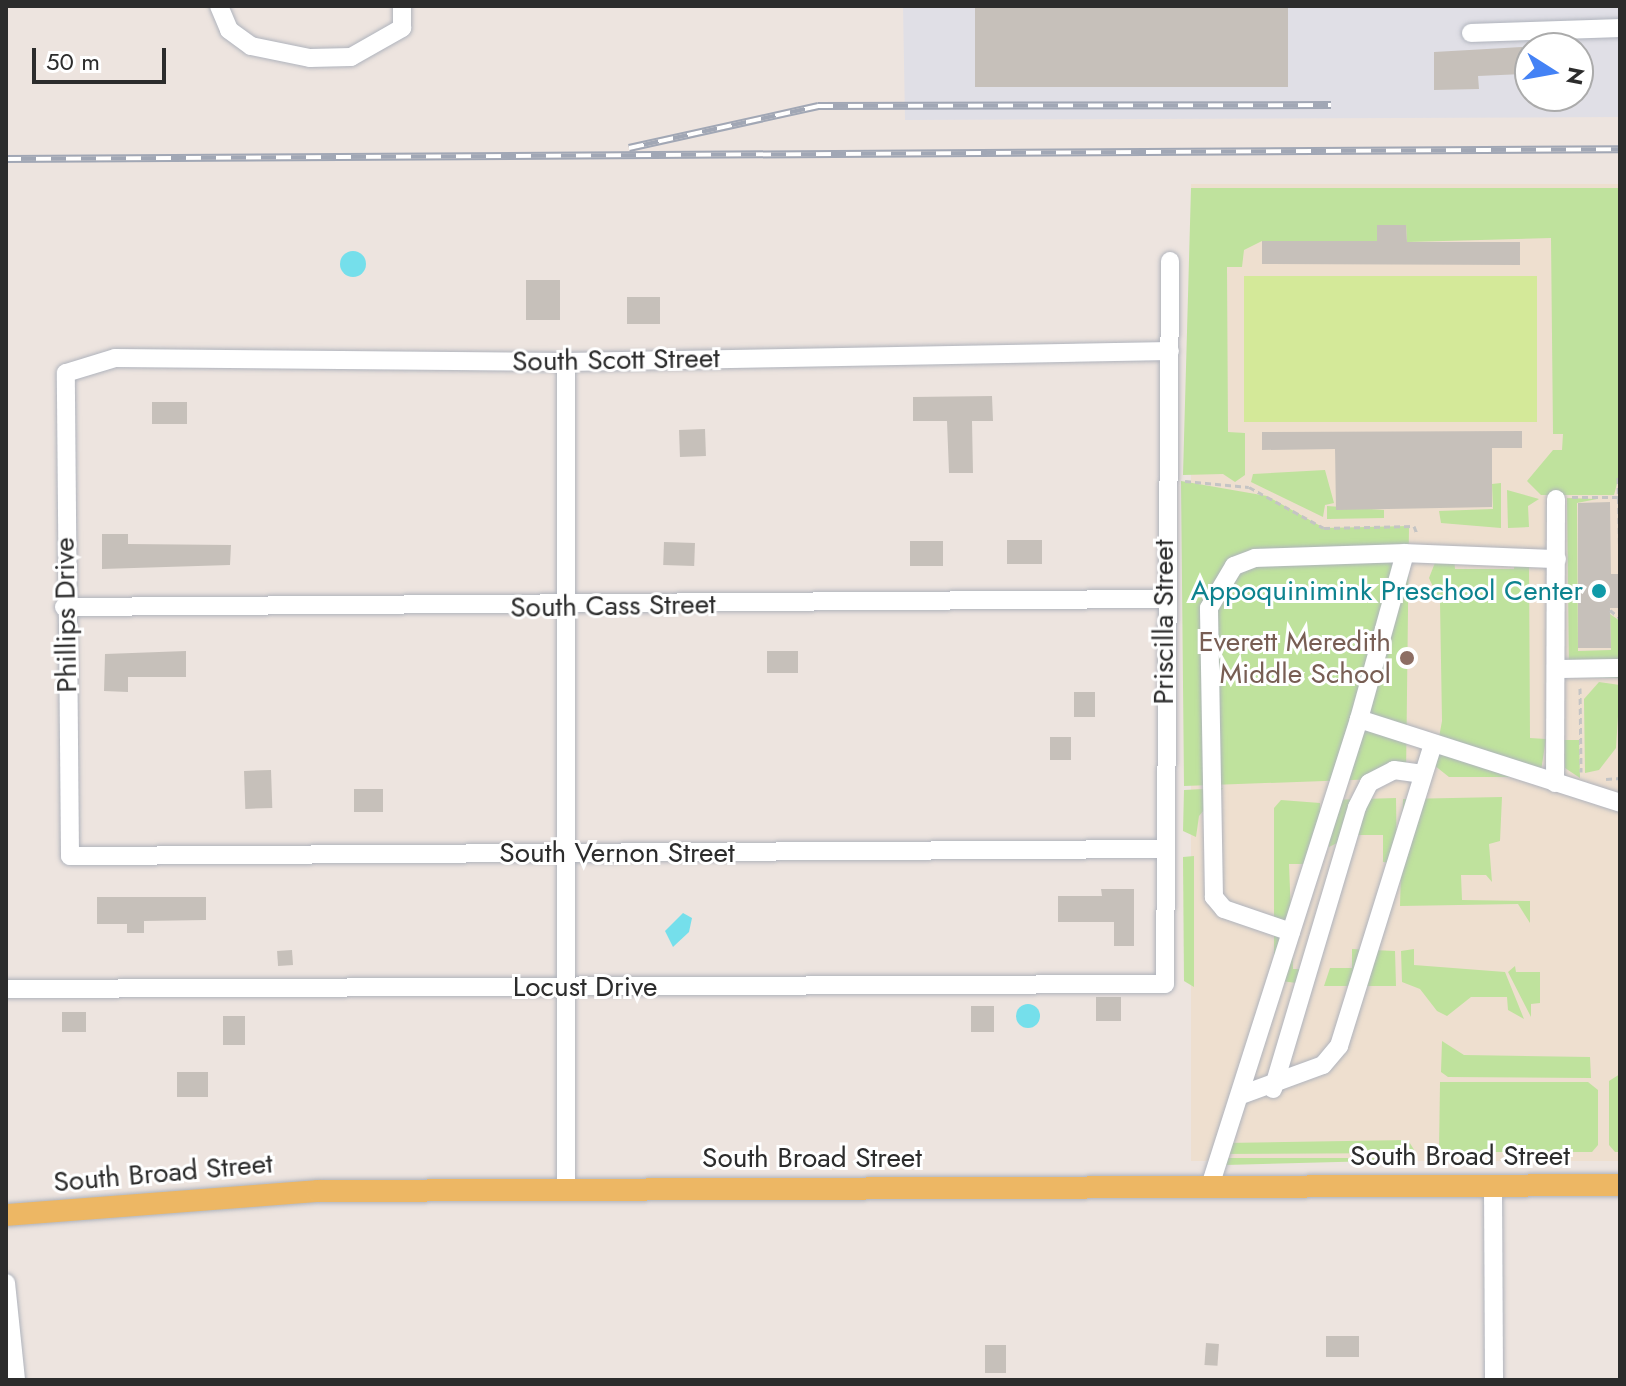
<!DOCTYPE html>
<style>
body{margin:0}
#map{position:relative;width:1626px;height:1386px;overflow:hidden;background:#ede4df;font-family:Jost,sans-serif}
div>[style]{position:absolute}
.industrial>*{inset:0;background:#e0dfe6}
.education>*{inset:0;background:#eedfcf;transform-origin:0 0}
.green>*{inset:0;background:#bfe29d}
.pitch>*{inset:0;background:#d4e999;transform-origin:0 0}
.water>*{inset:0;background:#75dfeb}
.round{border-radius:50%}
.building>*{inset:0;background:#c6c0ba;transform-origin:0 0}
.path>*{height:3px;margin-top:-1.5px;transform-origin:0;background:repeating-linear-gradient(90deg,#c4c4c4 0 6px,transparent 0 10px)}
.roads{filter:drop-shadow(0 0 2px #afb3bc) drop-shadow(0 0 2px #afb3bc)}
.minor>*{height:18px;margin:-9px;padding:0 9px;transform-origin:9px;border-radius:9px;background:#fff}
.major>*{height:22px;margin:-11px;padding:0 11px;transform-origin:11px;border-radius:11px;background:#edb764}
.rail>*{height:8px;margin-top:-4px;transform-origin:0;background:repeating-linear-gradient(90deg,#fff 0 15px,#a1a7b5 0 30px);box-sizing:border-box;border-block:2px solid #a1a7b5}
.dots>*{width:22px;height:22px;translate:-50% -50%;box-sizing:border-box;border:4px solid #fff;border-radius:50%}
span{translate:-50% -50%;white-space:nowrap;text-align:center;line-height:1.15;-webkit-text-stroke:6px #fff;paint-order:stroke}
.street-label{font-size:28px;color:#2c2c2c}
.culture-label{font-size:28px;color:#0d838f}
.right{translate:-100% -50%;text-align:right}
.education-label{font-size:28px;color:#785e54}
.frame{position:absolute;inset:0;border:8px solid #2c2c2c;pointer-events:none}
.north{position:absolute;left:1514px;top:32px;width:80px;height:80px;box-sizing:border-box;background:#fff;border:2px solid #ababab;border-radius:50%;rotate:101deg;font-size:22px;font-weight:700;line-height:32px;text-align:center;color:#2c2c2c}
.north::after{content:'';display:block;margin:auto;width:28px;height:36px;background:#4482f5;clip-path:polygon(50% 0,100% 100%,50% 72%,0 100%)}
.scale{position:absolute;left:32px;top:48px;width:134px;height:36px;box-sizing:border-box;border:4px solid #2c2c2c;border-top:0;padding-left:10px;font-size:24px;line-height:28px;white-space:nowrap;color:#2c2c2c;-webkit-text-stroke:6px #fff;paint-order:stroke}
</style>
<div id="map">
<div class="industrial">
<i style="clip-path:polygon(evenodd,903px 6px,1620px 6px,1620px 117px,905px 120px,903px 6px,1530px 48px,1578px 48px,1578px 96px,1530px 96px,1530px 48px)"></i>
</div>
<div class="education">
<i style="left:1620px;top:184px;width:977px;height:429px;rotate:90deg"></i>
</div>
<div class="green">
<i style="clip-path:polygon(1191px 188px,1620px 188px,1620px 493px,1619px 476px,1614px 495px,1541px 495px,1527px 481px,1553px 450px,1562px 450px,1563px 434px,1553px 434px,1551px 238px,1407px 242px,1406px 225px,1377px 225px,1377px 241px,1262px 241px,1244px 250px,1242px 267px,1227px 267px,1228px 432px,1245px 433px,1245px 475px,1235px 482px,1223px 474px,1183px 475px)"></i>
<i style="clip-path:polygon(1325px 470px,1334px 503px,1325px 505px,1323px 517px,1251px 482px,1253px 474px)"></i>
<i style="clip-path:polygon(1181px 481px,1267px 496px,1324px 528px,1409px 526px,1406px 778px,1184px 786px)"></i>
<i style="clip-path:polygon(1501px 483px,1501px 528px,1441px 523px,1439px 511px,1493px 509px,1492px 484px)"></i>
<i style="clip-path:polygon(1507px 490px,1539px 499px,1528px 506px,1529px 527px,1508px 528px)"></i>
<i style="clip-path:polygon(1567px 498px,1597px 499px,1577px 503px,1578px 651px,1611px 650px,1610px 614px,1620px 621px,1620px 678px,1569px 677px)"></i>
<i style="clip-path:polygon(1327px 506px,1384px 510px,1384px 518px,1327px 519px)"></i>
<i style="clip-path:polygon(1438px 555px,1454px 555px,1455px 569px,1514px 569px,1515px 555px,1529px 561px,1530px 738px,1546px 739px,1540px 777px,1449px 777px,1434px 765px,1442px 721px,1440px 602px,1429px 578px)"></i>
<i style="clip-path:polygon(1599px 682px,1620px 685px,1616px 748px,1599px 770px,1585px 773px,1584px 699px)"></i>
<i style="clip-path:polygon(1564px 740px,1579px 740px,1580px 778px,1565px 768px)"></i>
<i style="clip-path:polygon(1223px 788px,1199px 816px,1196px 837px,1183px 831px,1184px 790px)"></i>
<i style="clip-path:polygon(1502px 797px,1500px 841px,1489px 844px,1492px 882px,1486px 875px,1461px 875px,1462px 900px,1530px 901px,1530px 923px,1518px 904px,1400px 906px,1403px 799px)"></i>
<i style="clip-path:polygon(1396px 798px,1397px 864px,1383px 862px,1383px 835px,1353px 835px,1329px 847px,1328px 800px)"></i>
<i style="clip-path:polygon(1281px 800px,1320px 803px,1322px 847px,1312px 864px,1289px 864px,1293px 969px,1314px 969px,1311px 985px,1274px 980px,1274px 808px)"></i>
<i style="clip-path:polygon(1194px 856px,1194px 987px,1184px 981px,1183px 857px)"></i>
<i style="clip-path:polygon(1352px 949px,1395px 951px,1396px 986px,1324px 986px,1330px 968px,1352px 968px)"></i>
<i style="clip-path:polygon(1414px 949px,1414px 965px,1505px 972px,1524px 1019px,1508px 1010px,1507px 997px,1471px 997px,1447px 1016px,1437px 1011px,1420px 989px,1402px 982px,1401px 951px)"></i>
<i style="clip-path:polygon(1515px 966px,1516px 972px,1540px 972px,1540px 1003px,1531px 1004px,1531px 1017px,1508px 972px)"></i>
<i style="clip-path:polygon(1442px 1041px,1464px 1055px,1590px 1057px,1591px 1078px,1448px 1077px,1441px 1072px)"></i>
<i style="clip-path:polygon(1620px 1074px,1620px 1152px,1615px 1152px,1609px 1145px,1609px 1081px)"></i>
<i style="clip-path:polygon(1440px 1082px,1588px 1082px,1598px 1090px,1598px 1145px,1592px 1152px,1439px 1152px)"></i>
<i style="clip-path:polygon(1408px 1140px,1416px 1153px,1218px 1154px,1225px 1143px)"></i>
<i style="clip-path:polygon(1220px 1158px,1399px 1158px,1415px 1160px,1225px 1165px)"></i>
</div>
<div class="pitch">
<i style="left:1537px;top:276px;width:146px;height:293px;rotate:90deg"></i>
</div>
<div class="water">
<i class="round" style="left:340px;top:251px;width:26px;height:26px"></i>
<i style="clip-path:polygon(683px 913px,692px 918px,689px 932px,673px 947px,665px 931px)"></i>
<i class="round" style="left:1016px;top:1004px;width:24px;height:24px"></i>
</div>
<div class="building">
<i style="left:975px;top:6px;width:313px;height:81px"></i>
<i style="clip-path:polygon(1522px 47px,1523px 74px,1478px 76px,1479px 89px,1434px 90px,1434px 52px)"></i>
<i style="clip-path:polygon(1377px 225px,1406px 225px,1407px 242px,1520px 242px,1520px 265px,1262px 264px,1262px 241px,1377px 241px)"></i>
<i style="left:526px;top:280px;width:34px;height:40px"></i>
<i style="left:627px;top:297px;width:33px;height:27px"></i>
<i style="clip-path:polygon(992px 396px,993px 421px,972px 421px,973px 473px,949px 473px,947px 421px,913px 421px,913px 397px)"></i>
<i style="left:152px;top:402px;width:35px;height:22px"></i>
<i style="left:705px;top:429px;width:27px;height:26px;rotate:88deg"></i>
<i style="clip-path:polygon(1522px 431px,1522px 448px,1492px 448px,1492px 507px,1336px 510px,1335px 449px,1262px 450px,1262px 432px)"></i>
<i style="clip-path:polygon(1610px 502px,1611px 574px,1620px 574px,1620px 608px,1610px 608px,1611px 648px,1578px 648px,1578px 503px)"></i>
<i style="clip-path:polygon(102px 534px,128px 534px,128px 544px,231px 545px,230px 565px,102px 569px)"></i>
<i style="left:1042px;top:540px;width:24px;height:35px;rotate:90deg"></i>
<i style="left:943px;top:541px;width:25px;height:33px;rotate:90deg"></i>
<i style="left:664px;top:542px;width:31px;height:23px;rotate:2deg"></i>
<i style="clip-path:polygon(186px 651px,186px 677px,128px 677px,128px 692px,104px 691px,105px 654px)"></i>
<i style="left:767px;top:651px;width:31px;height:22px"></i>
<i style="left:1095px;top:692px;width:25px;height:21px;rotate:90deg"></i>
<i style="left:1071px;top:737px;width:23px;height:21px;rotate:90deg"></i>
<i style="left:271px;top:770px;width:38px;height:27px;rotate:88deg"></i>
<i style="left:354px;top:789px;width:29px;height:23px"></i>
<i style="clip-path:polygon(1101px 889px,1134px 889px,1134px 946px,1114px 946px,1114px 922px,1058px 922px,1058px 896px,1102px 896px)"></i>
<i style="clip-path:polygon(97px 897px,206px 897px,206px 920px,144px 921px,144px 933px,127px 933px,127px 924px,97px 924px)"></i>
<i style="left:292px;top:950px;width:15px;height:15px;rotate:86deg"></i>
<i style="left:1096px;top:997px;width:25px;height:24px"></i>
<i style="left:994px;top:1006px;width:26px;height:23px;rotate:90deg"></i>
<i style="left:62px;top:1012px;width:24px;height:20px"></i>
<i style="left:223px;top:1016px;width:22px;height:29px"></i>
<i style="left:177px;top:1072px;width:31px;height:25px"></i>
<i style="left:1326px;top:1336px;width:33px;height:21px"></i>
<i style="left:1206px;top:1343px;width:13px;height:22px;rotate:4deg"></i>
<i style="left:985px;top:1345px;width:21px;height:28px"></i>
</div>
<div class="path">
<i style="left:1618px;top:477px;width:94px;rotate:88.8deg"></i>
<i style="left:1185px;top:481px;width:64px;rotate:5.4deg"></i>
<i style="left:1249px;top:487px;width:85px;rotate:28.7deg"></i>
<i style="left:1324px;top:528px;width:90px;rotate:-1.3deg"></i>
<i style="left:1414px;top:526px;width:9px;rotate:69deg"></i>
<i style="left:1572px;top:497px;width:48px"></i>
<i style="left:1610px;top:610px;width:13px;rotate:39deg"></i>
<i style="left:1580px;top:688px;width:84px;rotate:89.3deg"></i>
<i style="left:1606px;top:779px;width:14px;rotate:-4deg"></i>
</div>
<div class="roads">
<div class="minor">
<i style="left:219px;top:6px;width:26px;rotate:67deg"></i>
<i style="left:229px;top:30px;width:27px;rotate:36deg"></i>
<i style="left:251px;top:46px;width:60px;rotate:11.5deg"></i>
<i style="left:310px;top:58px;width:41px;rotate:-1.4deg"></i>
<i style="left:351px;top:57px;width:59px;rotate:-29.6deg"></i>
<i style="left:402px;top:28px;width:22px;rotate:-90deg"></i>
<i style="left:1471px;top:33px;width:149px;rotate:-1.9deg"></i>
<i style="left:566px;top:362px;width:826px;rotate:90deg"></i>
<i style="left:64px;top:607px;width:1099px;rotate:-0.42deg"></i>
<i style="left:1556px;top:669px;width:64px;rotate:-0.9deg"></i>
<i style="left:1359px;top:719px;width:172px;rotate:-74.5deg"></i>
<i style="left:1405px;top:553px;width:152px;rotate:2.3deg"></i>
<i style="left:1555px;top:783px;width:284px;rotate:-89.8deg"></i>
<i style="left:1164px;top:849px;width:1094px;rotate:179.63deg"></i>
<i style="left:70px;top:856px;width:483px;rotate:-90.5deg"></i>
<i style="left:66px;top:373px;width:51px;rotate:-17deg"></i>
<i style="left:115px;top:358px;width:451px;rotate:0.5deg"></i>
<i style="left:566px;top:362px;width:604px;rotate:-1.04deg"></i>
<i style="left:1291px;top:932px;width:71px;rotate:-161.1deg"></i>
<i style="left:1224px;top:909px;width:16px;rotate:-130deg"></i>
<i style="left:1214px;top:897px;width:289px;rotate:-91deg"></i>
<i style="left:1209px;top:608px;width:49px;rotate:-59.2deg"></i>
<i style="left:1234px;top:566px;width:22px;rotate:-21deg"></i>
<i style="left:1255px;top:558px;width:150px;rotate:-1.9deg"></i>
<i style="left:6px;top:989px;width:1159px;rotate:-0.25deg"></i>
<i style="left:1165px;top:984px;width:723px;rotate:-89.6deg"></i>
<i style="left:1273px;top:1089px;width:294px;rotate:-73.4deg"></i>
<i style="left:1357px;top:807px;width:27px;rotate:-63deg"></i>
<i style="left:1369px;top:783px;width:28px;rotate:-27deg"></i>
<i style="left:1394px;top:770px;width:29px;rotate:8deg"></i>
<i style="left:1241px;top:1095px;width:87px;rotate:-20.1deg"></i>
<i style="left:1323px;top:1065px;width:25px;rotate:-50deg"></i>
<i style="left:1339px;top:1046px;width:315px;rotate:-72.7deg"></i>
<i style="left:1210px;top:1186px;width:490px;rotate:-72.3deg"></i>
<i style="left:1359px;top:719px;width:274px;rotate:17.8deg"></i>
<i style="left:1493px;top:1186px;width:194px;rotate:89.7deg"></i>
<i style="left:6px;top:1283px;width:98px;rotate:84.1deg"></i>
</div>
<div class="major">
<i style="left:6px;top:1215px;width:313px;rotate:-4.4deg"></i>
<i style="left:318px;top:1191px;width:1302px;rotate:-0.26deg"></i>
</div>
</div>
<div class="rail">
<i style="left:629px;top:148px;width:194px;rotate:-12.5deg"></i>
<i style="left:818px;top:106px;width:513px;rotate:-0.11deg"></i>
<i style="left:6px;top:159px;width:1614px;rotate:-0.35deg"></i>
</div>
<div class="dots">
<i style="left:1599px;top:591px;background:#0f9aa8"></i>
<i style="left:1407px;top:658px;background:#8d6e63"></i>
</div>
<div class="street-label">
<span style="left:616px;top:360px;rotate:-1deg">South Scott Street</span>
<span style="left:613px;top:606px;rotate:-1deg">South Cass Street</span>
<span style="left:66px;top:615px;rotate:-91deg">Phillips Drive</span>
<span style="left:1164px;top:622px;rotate:-90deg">Priscilla Street</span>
<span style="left:617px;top:853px">South Vernon Street</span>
<span style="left:585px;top:987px">Locust Drive</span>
<span style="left:1460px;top:1156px">South Broad Street</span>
<span style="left:812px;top:1158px">South Broad Street</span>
<span style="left:163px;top:1173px;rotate:-5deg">South Broad Street</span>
</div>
<div class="culture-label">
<span class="right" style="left:1583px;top:591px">Appoquinimink Preschool Center</span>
</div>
<div class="education-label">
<span class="right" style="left:1391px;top:658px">Everett Meredith<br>Middle School</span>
</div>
<div class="frame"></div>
<div class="north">N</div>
<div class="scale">50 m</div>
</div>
